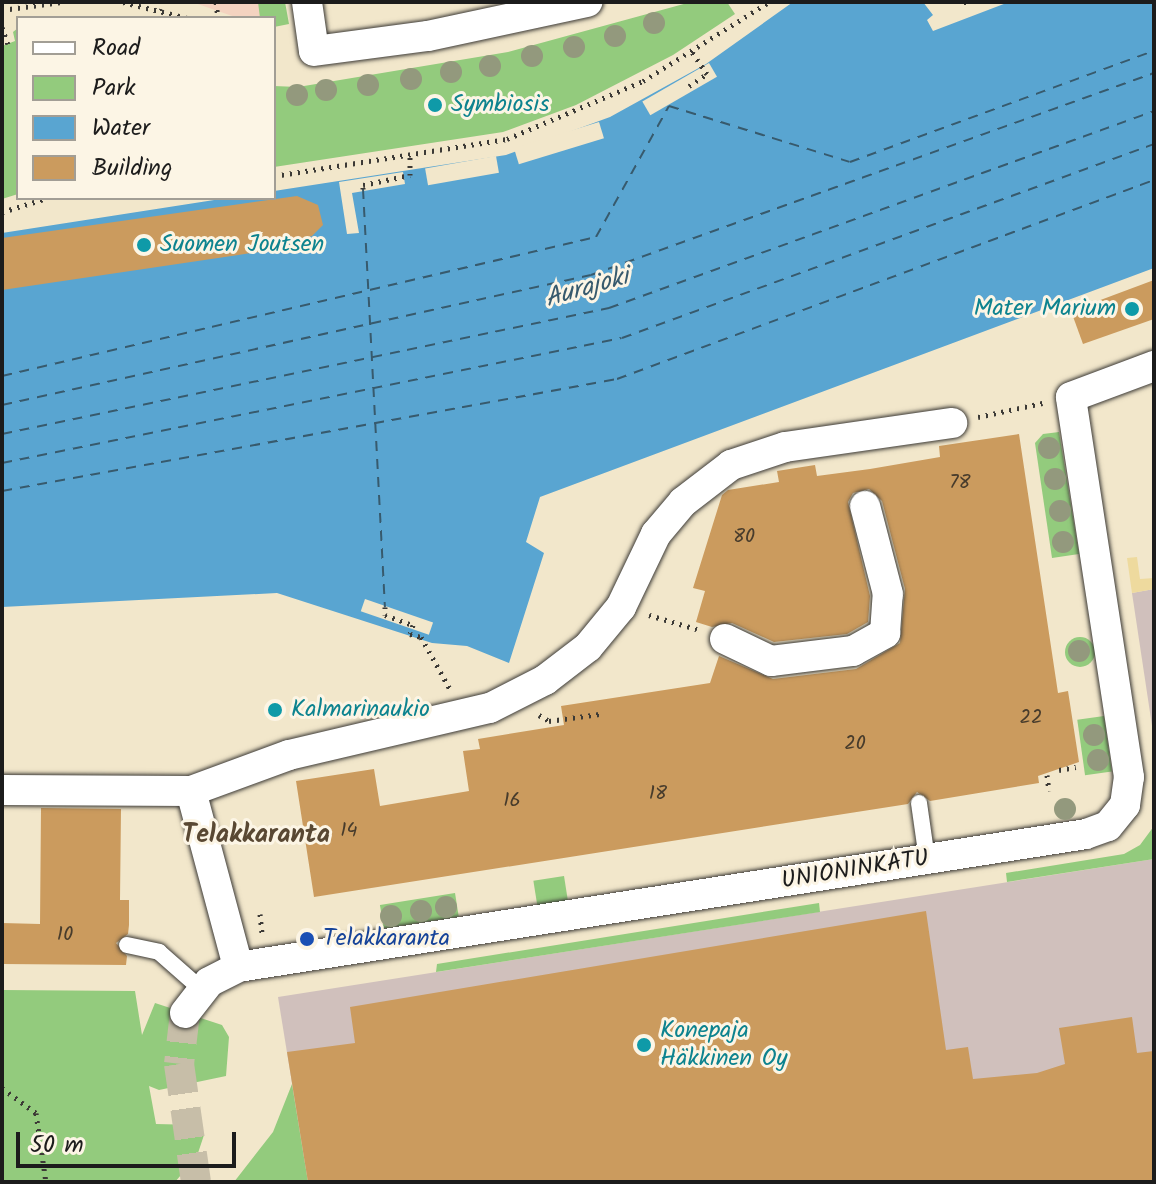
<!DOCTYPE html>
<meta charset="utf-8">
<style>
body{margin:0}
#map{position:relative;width:1156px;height:1184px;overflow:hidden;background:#f2e7cb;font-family:Kalam,sans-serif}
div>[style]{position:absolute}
.built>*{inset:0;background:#f4d3c0}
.industrial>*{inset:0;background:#d0c0bc}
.green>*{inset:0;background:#93cb7d;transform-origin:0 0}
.round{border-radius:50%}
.sand>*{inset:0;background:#eeda9e}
.water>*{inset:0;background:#59a5d1}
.pier>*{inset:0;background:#f2e7cb;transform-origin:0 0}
.ferry>*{height:2px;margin-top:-1px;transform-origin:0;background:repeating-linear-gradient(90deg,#375a6d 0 10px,transparent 0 18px)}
.building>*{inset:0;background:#cb9b5e}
.street-tunnel>*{height:30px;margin-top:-15px;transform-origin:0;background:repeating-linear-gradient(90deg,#c7bea8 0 30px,transparent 0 45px)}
.path>*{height:5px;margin-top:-2.5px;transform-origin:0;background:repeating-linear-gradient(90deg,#3c3a36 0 2px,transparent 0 8px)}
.roads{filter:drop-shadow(0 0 2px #3c3a36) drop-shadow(0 0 2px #3c3a36)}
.lane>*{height:16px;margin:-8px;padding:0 8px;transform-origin:8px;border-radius:8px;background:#fff}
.street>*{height:30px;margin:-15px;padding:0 15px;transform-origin:15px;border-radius:15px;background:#fff}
.trees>*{width:22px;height:22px;margin:-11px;border-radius:50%;background:#93997d}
.dots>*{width:22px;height:22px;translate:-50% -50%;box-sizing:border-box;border:4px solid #fcf5e5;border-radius:50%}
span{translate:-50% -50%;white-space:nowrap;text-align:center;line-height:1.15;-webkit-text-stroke:6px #fcf5e5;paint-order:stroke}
.number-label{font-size:20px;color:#483c2c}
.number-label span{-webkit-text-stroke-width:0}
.culture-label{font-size:24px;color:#0d838f}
.left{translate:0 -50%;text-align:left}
.right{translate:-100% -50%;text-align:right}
.street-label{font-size:24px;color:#1c1c1c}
.transit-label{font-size:24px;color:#164399}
.water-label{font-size:26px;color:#375a6d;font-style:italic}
.neighbourhood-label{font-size:26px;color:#594833;font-weight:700}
.frame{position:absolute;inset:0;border:4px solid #1c1c1c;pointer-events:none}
.legend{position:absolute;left:16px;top:16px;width:260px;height:184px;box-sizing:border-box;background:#fcf5e5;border:2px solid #a29e95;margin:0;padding:10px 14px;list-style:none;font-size:24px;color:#1c1c1c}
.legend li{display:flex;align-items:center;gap:16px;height:40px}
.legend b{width:40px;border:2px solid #a29e95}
.scale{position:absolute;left:16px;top:1132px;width:220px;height:36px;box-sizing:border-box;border:4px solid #1c1c1c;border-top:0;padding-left:10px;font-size:24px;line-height:28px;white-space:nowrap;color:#1c1c1c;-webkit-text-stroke:6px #fcf5e5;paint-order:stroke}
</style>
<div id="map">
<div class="built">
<i style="clip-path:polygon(192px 2px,285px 2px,274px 18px,238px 18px)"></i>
</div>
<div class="industrial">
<i style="clip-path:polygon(1154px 589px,1154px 739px,1132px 593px)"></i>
<i style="clip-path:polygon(1154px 859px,1154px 1182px,308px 1182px,278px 997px)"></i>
</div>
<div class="green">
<i style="clip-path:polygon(258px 2px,285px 2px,289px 24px,274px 27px,274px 18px,260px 18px)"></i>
<i style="clip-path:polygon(691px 2px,727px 2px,735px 14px,673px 55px,576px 105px,503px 132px,274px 167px,274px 86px,298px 87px,508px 52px)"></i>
<i style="clip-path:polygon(18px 28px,18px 194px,2px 199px,2px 46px,15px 41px,13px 32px)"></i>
<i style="clip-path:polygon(1059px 432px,1079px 554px,1052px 558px,1035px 443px,1043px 434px)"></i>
<i class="round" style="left:1065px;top:637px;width:30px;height:30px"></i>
<i style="left:1104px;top:716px;width:56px;height:27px;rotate:82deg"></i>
<i style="clip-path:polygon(1154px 826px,1154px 859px,1007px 882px,1006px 873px,1124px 854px,1140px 845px)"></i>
<i style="left:564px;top:876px;width:25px;height:31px;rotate:81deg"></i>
<i style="left:455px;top:893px;width:24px;height:76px;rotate:81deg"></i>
<i style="clip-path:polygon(819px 903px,820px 912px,436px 972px,437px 964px)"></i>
<i style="clip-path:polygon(2px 990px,135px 991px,142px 1035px,155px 1003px,222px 1025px,229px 1037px,226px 1076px,159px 1090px,149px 1086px,156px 1124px,197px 1125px,204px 1135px,197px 1156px,175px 1182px,2px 1182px)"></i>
<i style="clip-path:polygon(292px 1084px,308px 1182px,234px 1182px,273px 1132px)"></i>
</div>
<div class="sand">
<i style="clip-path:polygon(1137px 557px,1140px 579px,1154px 578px,1154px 589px,1132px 593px,1127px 558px)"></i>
</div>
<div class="water">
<i style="clip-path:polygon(793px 2px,923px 2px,933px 15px,927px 20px,933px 31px,1009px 2px,1154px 2px,1154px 268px,540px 497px,526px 542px,544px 553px,509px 663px,467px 646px,432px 643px,277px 593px,2px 607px,2px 233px,227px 198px,274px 198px,274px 191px,506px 155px,610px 117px,706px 64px)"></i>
</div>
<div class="pier">
<i style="left:709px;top:63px;width:16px;height:77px;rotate:60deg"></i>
<i style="left:599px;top:122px;width:17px;height:89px;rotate:73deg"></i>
<i style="left:496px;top:156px;width:17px;height:72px;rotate:80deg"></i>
<i style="clip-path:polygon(403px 172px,405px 184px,352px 193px,359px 233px,347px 234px,339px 182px)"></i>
<i style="left:365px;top:599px;width:72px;height:13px;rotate:19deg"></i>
</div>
<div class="ferry">
<i style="left:363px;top:189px;width:419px;rotate:87deg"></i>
<i style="left:2px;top:376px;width:610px;rotate:-13.17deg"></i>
<i style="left:596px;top:237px;width:150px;rotate:-60.9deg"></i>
<i style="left:669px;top:106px;width:189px;rotate:17.2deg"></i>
<i style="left:850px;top:162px;width:324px;rotate:-20.1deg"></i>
<i style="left:2px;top:405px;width:603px;rotate:-12.45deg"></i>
<i style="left:591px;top:275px;width:598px;rotate:-19.74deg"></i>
<i style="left:2px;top:434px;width:620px;rotate:-11.73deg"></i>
<i style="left:609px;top:308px;width:580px;rotate:-19.87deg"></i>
<i style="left:2px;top:463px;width:632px;rotate:-11.4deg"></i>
<i style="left:622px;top:338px;width:566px;rotate:-20.03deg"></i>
<i style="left:2px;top:491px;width:625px;rotate:-10.32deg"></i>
<i style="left:617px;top:379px;width:573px;rotate:-20.33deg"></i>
</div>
<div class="building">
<i style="clip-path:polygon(297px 196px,318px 205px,323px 225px,312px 236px,272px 250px,2px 290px,2px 238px)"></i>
<i style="clip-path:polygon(1154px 280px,1154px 319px,1083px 344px,1071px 311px)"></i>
<i style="clip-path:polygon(1019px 434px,1058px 693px,1068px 691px,1079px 762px,1038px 776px,1039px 783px,930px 801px,917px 792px,908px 804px,314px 897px,296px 781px,374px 769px,380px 806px,469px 791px,463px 751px,480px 749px,478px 739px,564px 725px,561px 706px,710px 683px,719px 656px,773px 679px,856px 669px,900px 643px,905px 589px,882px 501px,869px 489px,853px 493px,848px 502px,870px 596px,868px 622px,847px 634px,774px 642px,732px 623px,712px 627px,696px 622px,705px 591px,693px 588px,722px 495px,728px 490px,779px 482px,777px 471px,815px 465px,817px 476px,870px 469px,940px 457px,939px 446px)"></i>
<i style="clip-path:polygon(41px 808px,121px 809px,120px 900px,129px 900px,129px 925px,128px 934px,116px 943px,127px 956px,126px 965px,2px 964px,2px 923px,40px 924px)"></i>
<i style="clip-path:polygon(926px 911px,946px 1050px,968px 1047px,973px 1079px,1037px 1073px,1065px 1064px,1059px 1028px,1132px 1017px,1137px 1053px,1154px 1051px,1154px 1182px,308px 1182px,287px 1052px,355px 1043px,350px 1007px)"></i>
</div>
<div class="street-tunnel">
<i style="left:185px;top:1013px;width:51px;rotate:96.7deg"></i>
<i style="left:179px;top:1064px;width:119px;rotate:81.8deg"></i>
</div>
<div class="path">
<i style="left:123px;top:2px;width:66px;rotate:14deg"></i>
<i style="left:216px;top:2px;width:16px;rotate:83deg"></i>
<i style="left:964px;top:2px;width:6px"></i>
<i style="left:2px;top:10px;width:60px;rotate:-7.7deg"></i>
<i style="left:158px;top:18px;width:10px;rotate:-66deg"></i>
<i style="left:2px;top:27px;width:18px;rotate:71deg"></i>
<i style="left:689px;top:86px;width:22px;rotate:-34deg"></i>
<i style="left:707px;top:74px;width:27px;rotate:-124deg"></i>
<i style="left:274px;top:176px;width:236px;rotate:-9deg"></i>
<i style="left:507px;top:139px;width:148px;rotate:-23.1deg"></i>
<i style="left:643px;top:81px;width:149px;rotate:-32.1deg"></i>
<i style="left:363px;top:189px;width:4px;rotate:-90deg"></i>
<i style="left:363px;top:185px;width:48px;rotate:-12deg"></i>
<i style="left:410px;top:175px;width:20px;rotate:-90deg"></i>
<i style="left:2px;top:212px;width:47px;rotate:-17.3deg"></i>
<i style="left:978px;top:417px;width:66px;rotate:-12.3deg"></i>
<i style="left:385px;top:607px;width:8px;rotate:90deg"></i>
<i style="left:385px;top:615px;width:30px;rotate:20deg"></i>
<i style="left:413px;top:625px;width:9px;rotate:108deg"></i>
<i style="left:410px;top:634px;width:11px;rotate:15deg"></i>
<i style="left:421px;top:637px;width:60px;rotate:60.9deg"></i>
<i style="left:649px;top:615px;width:50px;rotate:16.3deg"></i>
<i style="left:539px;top:715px;width:12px;rotate:31deg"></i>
<i style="left:549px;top:721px;width:51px;rotate:-7.8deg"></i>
<i style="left:1059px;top:770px;width:17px;rotate:-10deg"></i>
<i style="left:1047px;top:775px;width:16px;rotate:83deg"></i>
<i style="left:260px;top:914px;width:19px;rotate:84deg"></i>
<i style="left:2px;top:1088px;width:42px;rotate:36.3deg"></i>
<i style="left:36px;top:1113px;width:70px;rotate:81.8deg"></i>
</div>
<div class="roads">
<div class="lane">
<i style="left:919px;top:803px;width:57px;rotate:81.9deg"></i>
<i style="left:127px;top:945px;width:33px;rotate:12deg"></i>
<i style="left:159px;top:952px;width:56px;rotate:41.4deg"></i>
</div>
<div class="street">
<i style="left:307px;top:2px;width:49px;rotate:81.9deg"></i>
<i style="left:314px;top:51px;width:115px;rotate:-7.5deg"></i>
<i style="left:428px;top:36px;width:163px;rotate:-12.1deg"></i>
<i style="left:725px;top:639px;width:51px;rotate:25.6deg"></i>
<i style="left:771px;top:661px;width:83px;rotate:-7deg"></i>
<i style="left:853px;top:651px;width:37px;rotate:-29deg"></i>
<i style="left:885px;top:633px;width:39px;rotate:-86deg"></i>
<i style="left:888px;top:594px;width:91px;rotate:-104.6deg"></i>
<i style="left:2px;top:790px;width:189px;rotate:0.3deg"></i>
<i style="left:191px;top:791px;width:104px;rotate:-20.2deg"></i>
<i style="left:289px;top:755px;width:206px;rotate:-13.2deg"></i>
<i style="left:490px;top:708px;width:62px;rotate:-27deg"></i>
<i style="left:545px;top:680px;width:54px;rotate:-37.5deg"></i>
<i style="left:588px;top:647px;width:52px;rotate:-50.5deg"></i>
<i style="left:621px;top:607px;width:81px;rotate:-64.4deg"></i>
<i style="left:656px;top:534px;width:42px;rotate:-49.8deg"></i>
<i style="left:683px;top:502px;width:61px;rotate:-37.6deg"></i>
<i style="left:731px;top:465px;width:57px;rotate:-18.4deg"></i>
<i style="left:785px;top:447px;width:169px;rotate:-8.2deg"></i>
<i style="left:191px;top:791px;width:182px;rotate:75deg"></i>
<i style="left:185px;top:1013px;width:39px;rotate:-52deg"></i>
<i style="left:209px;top:982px;width:33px;rotate:-27deg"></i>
<i style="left:238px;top:967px;width:858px;rotate:-8.91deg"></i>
<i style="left:1086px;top:834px;width:23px;rotate:-20deg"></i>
<i style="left:1108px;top:826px;width:27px;rotate:-51deg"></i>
<i style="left:1125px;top:805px;width:28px;rotate:-82deg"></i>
<i style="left:1129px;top:777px;width:384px;rotate:-98.7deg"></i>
<i style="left:1071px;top:397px;width:89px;rotate:-20.5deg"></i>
</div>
</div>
<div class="trees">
<i style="left:654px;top:23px"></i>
<i style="left:615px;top:36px"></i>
<i style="left:574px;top:47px"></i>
<i style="left:532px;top:56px"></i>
<i style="left:490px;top:66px"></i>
<i style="left:451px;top:72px"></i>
<i style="left:411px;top:79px"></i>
<i style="left:368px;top:85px"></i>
<i style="left:326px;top:90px"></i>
<i style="left:297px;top:95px"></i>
<i style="left:1049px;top:448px"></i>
<i style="left:1055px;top:479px"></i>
<i style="left:1060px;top:511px"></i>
<i style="left:1063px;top:542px"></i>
<i style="left:1079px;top:651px"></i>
<i style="left:1094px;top:735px"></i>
<i style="left:1098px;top:760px"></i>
<i style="left:1065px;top:809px"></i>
<i style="left:446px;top:907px"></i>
<i style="left:421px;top:911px"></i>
<i style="left:391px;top:916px"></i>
</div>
<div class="dots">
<i style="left:435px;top:105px;background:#0f9aa8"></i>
<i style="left:144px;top:245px;background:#0f9aa8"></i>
<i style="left:1132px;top:309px;background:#0f9aa8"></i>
<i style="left:275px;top:710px;background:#0f9aa8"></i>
<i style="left:307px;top:939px;background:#1a4fb4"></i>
<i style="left:644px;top:1045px;background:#0f9aa8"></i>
</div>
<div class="number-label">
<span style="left:960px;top:483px">78</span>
<span style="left:744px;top:537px">80</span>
<span style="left:1031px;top:718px">22</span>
<span style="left:855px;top:744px">20</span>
<span style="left:658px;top:794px">18</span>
<span style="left:512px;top:801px">16</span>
<span style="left:349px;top:831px">14</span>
<span style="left:65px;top:935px">10</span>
</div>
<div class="culture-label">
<span class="left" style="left:451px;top:105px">Symbiosis</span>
<span class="left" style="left:160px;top:245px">Suomen Joutsen</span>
<span class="right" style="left:1116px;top:309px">Mater Marium</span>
<span class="left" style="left:291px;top:710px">Kalmarinaukio</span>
<span class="left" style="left:660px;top:1045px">Konepaja<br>Häkkinen Oy</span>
</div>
<div class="street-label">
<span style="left:855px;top:870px;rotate:-9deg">UNIONINKATU</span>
</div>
<div class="transit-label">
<span class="left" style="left:323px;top:939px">Telakkaranta</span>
</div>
<div class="water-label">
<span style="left:587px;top:289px;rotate:-16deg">Aurajoki</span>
</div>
<div class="neighbourhood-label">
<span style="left:256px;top:836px">Telakkaranta</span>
</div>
<div class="frame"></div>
<ul class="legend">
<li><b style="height:10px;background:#fff"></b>Road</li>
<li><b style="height:22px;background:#93cb7d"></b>Park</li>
<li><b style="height:22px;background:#59a5d1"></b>Water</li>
<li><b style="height:22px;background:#cb9b5e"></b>Building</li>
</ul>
<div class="scale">50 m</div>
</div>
